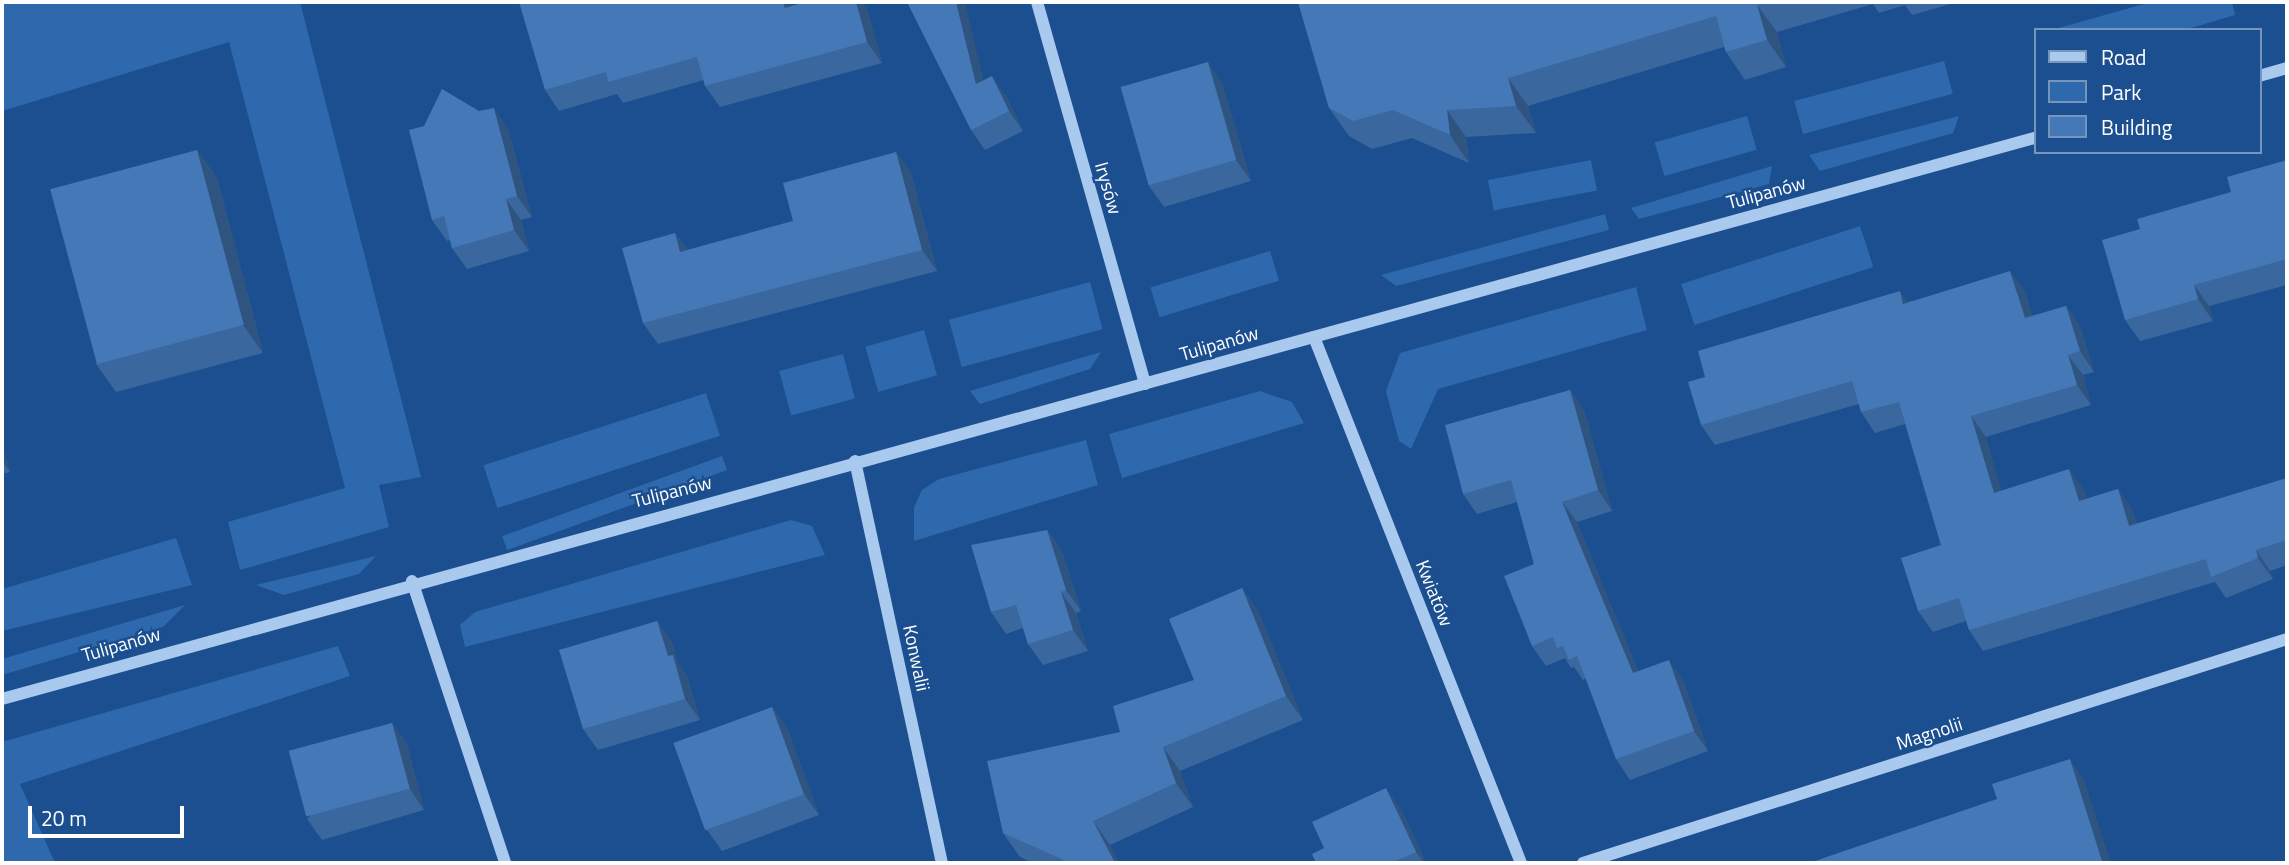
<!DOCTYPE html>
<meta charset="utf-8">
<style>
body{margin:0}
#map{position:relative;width:2289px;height:865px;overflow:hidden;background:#1b4f8f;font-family:"Titillium Web",sans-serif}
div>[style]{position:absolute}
.green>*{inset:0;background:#2e69ad;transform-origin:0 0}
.minor>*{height:12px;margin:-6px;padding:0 6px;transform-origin:6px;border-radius:6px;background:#a9c9ee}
.wall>*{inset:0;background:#3a679d}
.shaded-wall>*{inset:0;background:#305480}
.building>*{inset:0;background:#4478b7;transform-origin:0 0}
span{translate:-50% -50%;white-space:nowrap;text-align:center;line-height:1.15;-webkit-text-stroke:5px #1b4f8f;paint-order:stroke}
.street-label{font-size:19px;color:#fff}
.frame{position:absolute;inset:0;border:4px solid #fff;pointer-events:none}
.legend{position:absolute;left:2034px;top:28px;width:228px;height:126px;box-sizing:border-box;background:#1b4f8f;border:2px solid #7695bc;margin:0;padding:9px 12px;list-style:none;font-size:21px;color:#fff}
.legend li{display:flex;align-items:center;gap:14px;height:35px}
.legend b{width:35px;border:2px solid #7695bc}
.scale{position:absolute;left:28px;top:806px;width:156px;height:32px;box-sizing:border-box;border:4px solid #fff;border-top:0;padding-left:9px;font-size:21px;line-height:24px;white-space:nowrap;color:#fff;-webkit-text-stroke:5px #1b4f8f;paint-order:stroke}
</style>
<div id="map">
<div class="green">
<i style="clip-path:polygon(2px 2px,300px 2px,421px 477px,379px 485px,389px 527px,240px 570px,228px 522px,345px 488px,229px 42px,2px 111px)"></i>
<i style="clip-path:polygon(2151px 2px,2232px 2px,2235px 15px,2184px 30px,2055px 29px)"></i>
<i style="left:1944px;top:61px;width:34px;height:155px;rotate:75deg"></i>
<i style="left:1747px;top:116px;width:35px;height:96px;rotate:74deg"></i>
<i style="clip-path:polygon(1959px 116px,1953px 133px,1820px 171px,1809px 155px)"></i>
<i style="left:1591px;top:160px;width:31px;height:105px;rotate:79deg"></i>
<i style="clip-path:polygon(1772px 166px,1769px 184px,1639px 219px,1631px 208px)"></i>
<i style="clip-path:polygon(1605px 214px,1609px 230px,1396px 286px,1381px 275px)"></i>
<i style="left:1860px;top:226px;width:43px;height:188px;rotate:72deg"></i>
<i style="left:1270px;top:251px;width:31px;height:125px;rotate:73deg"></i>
<i style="left:1090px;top:282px;width:49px;height:146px;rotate:75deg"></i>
<i style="clip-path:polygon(1636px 287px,1647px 330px,1438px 389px,1411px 449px,1399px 441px,1386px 391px,1400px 353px)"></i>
<i style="left:924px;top:330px;width:47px;height:61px;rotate:74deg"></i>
<i style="clip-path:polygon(1101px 352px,1090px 369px,980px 404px,970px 391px)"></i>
<i style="left:843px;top:354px;width:46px;height:66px;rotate:75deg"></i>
<i style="clip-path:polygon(1260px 391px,1292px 402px,1304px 423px,1122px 478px,1109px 434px)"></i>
<i style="left:706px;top:393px;width:45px;height:234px;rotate:72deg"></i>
<i style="clip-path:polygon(1086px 440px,1098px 485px,914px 541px,914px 507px,922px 490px,939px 479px)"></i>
<i style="left:722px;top:456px;width:15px;height:234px;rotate:70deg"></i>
<i style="clip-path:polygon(791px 520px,812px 526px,825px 555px,465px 647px,460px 625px,475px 612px)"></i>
<i style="clip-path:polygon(176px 538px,192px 585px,2px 631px,2px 589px)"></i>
<i style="clip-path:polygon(376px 556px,359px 574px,284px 595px,256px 585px)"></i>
<i style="clip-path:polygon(185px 605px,163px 627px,2px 675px,2px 659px)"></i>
<i style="clip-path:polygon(338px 646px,350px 676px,20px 784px,55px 863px,2px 863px,2px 742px)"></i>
</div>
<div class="minor">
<i style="left:1037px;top:2px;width:397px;rotate:74.2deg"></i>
<i style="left:2259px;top:76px;width:29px;rotate:-16deg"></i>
<i style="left:1314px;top:337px;width:565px;rotate:68.52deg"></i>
<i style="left:855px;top:461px;width:411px;rotate:77.8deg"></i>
<i style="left:412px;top:581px;width:297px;rotate:71.7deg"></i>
<i style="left:2px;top:699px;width:2109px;rotate:-15.43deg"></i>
<i style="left:1583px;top:863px;width:739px;rotate:-17.65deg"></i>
</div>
<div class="wall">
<i style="clip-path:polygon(1298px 2px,1958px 2px,1912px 15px,1905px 5px,1879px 13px,1873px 4px,1777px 32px,1786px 67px,1745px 80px,1726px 52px,1724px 47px,1528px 106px,1536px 133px,1466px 137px,1469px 163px,1412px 138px,1372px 149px,1349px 136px,1329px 108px)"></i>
<i style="clip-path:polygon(793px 5px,867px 9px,882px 63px,720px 107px,705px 86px,704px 80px,623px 103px,617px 94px,559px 111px,545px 90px)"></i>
<i style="clip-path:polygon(984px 80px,1006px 96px,1023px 131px,985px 150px,971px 130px)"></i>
<i style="clip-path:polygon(1222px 83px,1251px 181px,1164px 207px,1149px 186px)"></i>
<i style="clip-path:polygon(508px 129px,532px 217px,521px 220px,529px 251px,467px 269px,452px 248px,450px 240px,447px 241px,432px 220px)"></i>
<i style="clip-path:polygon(197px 150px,217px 178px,263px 353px,116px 392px,96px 364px)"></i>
<i style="clip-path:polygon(896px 152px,911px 173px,937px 271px,658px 344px,643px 323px,675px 233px,687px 250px,793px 221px)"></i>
<i style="clip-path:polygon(2287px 160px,2287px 285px,2209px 306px,2213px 321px,2140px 341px,2125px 320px,2140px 229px,2231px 192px)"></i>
<i style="clip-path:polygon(2025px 291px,2032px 316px,2066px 306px,2080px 326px,2094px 372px,2083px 375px,2091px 405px,1986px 437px,2001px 491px,2084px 490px,2087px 499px,2118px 489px,2132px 510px,2137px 524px,2287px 478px,2287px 565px,2270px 571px,2273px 579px,2226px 598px,2215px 582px,1983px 651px,1969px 630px,1966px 621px,1933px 632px,1918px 611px,1941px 545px,1905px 424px,1875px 433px,1861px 412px,1859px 404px,1715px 445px,1701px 425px,1705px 377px,1907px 302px)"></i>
<i style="clip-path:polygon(1570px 390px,1584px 410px,1612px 511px,1577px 522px,1638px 671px,1683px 680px,1708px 751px,1630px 780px,1616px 759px,1586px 678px,1583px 680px,1574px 667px,1571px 668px,1565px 658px,1546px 666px,1532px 646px,1534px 564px,1517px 502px,1477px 514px,1463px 494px)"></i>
<i style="clip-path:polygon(2px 442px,10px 472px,2px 474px)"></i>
<i style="clip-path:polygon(1047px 530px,1062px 551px,1081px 611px,1076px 613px,1088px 651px,1043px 665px,1028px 644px,1023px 628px,1006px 634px,991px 612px)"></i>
<i style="clip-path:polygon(1242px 588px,1259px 613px,1303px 720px,1180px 771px,1193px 807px,1110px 845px,1119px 863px,1033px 863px,1020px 857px,1003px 833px,1120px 732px,1194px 680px)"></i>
<i style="clip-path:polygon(657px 621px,672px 642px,678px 663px,687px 676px,700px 720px,598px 750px,583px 729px)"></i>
<i style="clip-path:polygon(772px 707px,787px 728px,819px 815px,722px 851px,707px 830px)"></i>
<i style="clip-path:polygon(392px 723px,407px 744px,424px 810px,322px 840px,307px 819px)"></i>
<i style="clip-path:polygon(1401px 809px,1426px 863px,1316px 863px)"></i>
</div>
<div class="shaded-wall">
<i style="clip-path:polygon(783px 2px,792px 2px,800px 29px,785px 8px)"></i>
<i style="clip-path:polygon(856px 2px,862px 2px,867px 9px,882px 63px,867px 42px)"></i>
<i style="clip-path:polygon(956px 2px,965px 2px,989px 104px,976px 84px)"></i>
<i style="clip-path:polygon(1757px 5px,1777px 32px,1786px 67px,1767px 40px)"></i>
<i style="clip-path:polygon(1208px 62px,1222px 83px,1251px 181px,1236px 160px)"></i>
<i style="clip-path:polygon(992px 76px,1006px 96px,1023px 131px,1009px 111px)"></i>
<i style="clip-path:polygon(1508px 78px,1528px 106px,1536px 133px,1516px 106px)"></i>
<i style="clip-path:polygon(494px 108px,508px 129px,532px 217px,517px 196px)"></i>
<i style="clip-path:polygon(1447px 110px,1466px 137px,1469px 163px,1450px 135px)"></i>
<i style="clip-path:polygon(197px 150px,217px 178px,263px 353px,243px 325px)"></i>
<i style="clip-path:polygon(896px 152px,911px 173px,937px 271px,922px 250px)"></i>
<i style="clip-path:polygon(506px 199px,521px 220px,529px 251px,514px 230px)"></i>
<i style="clip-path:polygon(675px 233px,689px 254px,680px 252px)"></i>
<i style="clip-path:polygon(2010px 271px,2025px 291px,2039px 339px,2025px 318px)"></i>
<i style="clip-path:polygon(2194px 285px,2209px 306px,2213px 321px,2198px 299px)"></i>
<i style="clip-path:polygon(1900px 291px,1914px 312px,1903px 304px)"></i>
<i style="clip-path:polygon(2066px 306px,2080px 326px,2094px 372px,2080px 351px)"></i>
<i style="clip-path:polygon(2068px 355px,2083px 375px,2091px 405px,2077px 385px)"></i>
<i style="clip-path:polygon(1570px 390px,1584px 410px,1612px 511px,1598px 490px)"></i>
<i style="clip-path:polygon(1971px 416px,1986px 437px,2008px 514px,1994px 493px)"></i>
<i style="clip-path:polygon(2px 442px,10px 472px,2px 461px)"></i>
<i style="clip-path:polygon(2069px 469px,2084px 490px,2094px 522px,2079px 501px)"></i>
<i style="clip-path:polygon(2118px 489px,2132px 510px,2144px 547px,2129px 526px)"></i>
<i style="clip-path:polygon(1562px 502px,1577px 522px,1647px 693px,1633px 673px)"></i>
<i style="clip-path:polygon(1047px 530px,1062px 551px,1081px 611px,1066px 590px)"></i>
<i style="clip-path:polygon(2256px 550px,2270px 571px,2273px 579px,2258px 558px)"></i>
<i style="clip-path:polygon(1242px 588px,1259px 613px,1303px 720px,1286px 696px)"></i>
<i style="clip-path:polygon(1061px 592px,1076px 613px,1088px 651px,1073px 630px)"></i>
<i style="clip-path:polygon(657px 621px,672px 642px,678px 663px,687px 676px,700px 720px,685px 699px,668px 656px)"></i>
<i style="clip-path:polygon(1669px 660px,1683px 680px,1708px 751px,1694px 731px)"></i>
<i style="clip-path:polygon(772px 707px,787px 728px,819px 815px,804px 794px)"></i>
<i style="clip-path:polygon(392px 723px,407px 744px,424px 810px,410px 789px)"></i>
<i style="clip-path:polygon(1163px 747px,1180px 771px,1193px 807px,1176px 783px)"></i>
<i style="clip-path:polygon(2070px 759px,2084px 780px,2111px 863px,2104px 863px,2102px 861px)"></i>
<i style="clip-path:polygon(1386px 788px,1401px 809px,1426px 863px,1424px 863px,1416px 852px)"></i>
<i style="clip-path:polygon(1093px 821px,1110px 845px,1119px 863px,1115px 863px)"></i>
</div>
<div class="building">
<i style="clip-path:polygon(519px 2px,783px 2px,785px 8px,805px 2px,856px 2px,867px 42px,705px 86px,697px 57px,608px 82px,606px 72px,545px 90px)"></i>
<i style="clip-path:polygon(907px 2px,956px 2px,976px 84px,992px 76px,1009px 111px,971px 130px)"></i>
<i style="clip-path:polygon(1298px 2px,1767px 2px,1757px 5px,1767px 40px,1726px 52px,1716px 16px,1508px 78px,1516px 106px,1447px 110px,1450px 135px,1393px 110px,1353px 121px,1329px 108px)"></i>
<i style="left:1208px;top:62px;width:102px;height:91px;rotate:74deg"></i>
<i style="clip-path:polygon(442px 89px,479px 111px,494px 108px,517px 196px,506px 199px,514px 230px,452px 248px,444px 216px,432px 220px,409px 130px,424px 126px)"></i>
<i style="left:197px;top:150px;width:181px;height:152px;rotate:75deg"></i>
<i style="clip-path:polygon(896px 152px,922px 250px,643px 323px,622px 248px,675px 233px,680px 252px,793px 221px,783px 183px)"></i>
<i style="clip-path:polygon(2287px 160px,2287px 259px,2194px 285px,2198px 299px,2125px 320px,2102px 240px,2140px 229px,2137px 219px,2231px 192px,2227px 177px)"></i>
<i style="clip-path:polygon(2010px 271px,2025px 318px,2066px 306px,2080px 351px,2068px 355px,2077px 385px,1971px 416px,1994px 493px,2069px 469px,2079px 501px,2118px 489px,2129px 526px,2287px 478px,2287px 540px,2256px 550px,2258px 558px,2211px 577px,2206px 559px,1969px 630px,1959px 598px,1918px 611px,1901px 558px,1941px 545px,1899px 402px,1861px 412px,1852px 381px,1701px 425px,1688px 382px,1705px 377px,1698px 351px,1900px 291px,1903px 304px)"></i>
<i style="clip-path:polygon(1570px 390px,1598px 490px,1562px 502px,1633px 673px,1669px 660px,1694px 731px,1616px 759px,1577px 656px,1569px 660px,1563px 646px,1557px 648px,1553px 637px,1532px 646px,1504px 576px,1534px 564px,1511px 480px,1463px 494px,1445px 425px)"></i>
<i style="clip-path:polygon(1047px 530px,1066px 590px,1061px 592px,1073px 630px,1028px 644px,1016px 605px,991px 612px,971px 545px)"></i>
<i style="clip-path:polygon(1242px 588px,1286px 696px,1163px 747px,1176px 783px,1093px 821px,1115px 863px,1058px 863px,1064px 860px,1003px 833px,987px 761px,1120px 732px,1113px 706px,1194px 680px,1169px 619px)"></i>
<i style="clip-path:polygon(657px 621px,668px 656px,673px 655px,685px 699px,583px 729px,559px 650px)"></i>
<i style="left:772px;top:707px;width:93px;height:105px;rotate:70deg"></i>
<i style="left:392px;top:723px;width:68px;height:107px;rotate:75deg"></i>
<i style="clip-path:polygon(2070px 759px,2102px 861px,2096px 863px,1809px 863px,1997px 799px,1992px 784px)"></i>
<i style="clip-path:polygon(1386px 788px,1416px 852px,1391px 863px,1316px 863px,1312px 854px,1324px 848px,1312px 822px)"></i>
</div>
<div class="street-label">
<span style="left:1109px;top:188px;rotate:74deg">Irysów</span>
<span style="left:1766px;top:192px;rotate:-15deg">Tulipanów</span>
<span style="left:1219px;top:343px;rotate:-16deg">Tulipanów</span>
<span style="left:672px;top:491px;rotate:-14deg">Tulipanów</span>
<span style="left:1435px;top:593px;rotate:68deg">Kwiatów</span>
<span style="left:121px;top:644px;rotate:-16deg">Tulipanów</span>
<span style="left:917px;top:658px;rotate:78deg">Konwalii</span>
<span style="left:1929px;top:733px;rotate:-18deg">Magnolii</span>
</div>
<div class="frame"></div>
<ul class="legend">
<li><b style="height:9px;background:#a9c9ee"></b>Road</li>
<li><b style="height:19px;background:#2e69ad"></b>Park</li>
<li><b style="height:19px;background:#4478b7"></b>Building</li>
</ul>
<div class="scale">20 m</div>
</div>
